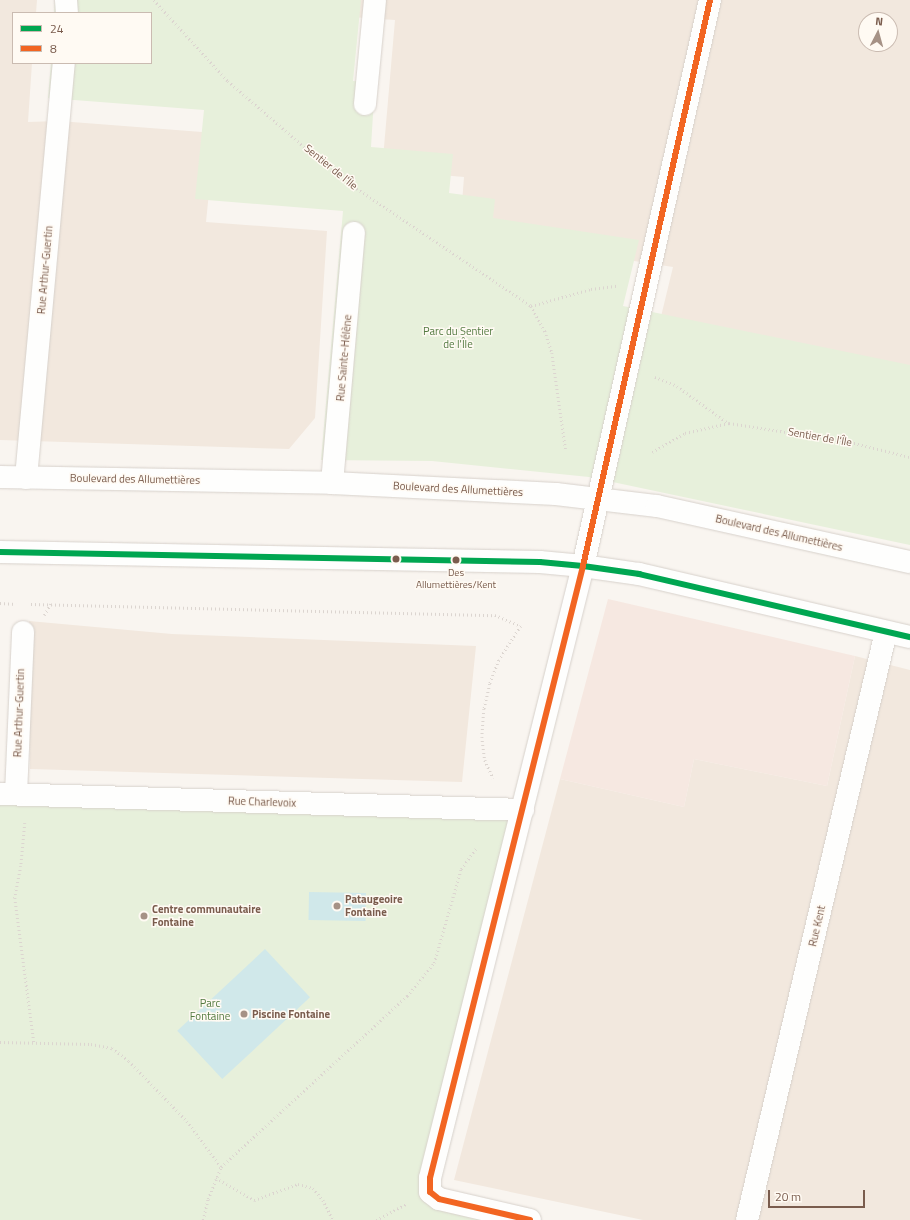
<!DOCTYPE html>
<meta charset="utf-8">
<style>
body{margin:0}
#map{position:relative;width:910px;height:1220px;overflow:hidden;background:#f9f5f0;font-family:"Titillium Web",sans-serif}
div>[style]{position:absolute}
.residential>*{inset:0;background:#f2e8de}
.commercial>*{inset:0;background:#f6e8e1}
.green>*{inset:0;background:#e7f0db}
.water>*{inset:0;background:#d0e8ea;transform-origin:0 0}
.path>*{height:2.5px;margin-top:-1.25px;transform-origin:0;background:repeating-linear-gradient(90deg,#dcd5d0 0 1px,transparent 0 4px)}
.roads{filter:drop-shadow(0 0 1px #d7d1cb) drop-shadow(0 0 1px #d7d1cb)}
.street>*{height:22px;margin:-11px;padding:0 11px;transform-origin:11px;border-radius:11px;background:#fefefd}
.secondary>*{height:22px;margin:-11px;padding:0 11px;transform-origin:11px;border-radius:11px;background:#fefefd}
.bus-1>*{height:6px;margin:-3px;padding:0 3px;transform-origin:3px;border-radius:3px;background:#00a651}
.bus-2>*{height:6px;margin:-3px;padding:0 3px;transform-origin:3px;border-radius:3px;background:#f26522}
.dots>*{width:11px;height:11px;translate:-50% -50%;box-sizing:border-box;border:2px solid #fffaf3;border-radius:50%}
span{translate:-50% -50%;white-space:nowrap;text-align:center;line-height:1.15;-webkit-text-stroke:3px #fffaf3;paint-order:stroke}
.bus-label{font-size:10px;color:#7a5c4d}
.street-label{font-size:11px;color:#7a5c4d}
.park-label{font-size:11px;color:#537a41}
.poi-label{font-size:11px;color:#7a5c4d;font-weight:700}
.left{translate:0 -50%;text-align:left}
.legend{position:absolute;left:12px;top:12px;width:140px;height:52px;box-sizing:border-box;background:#fffaf3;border:1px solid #cabbb1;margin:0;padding:5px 7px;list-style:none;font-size:12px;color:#7a5c4d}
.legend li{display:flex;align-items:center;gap:8px;height:20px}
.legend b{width:20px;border:1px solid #cabbb1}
.north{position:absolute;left:858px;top:12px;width:40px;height:40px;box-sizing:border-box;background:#fffaf3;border:1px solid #cabbb1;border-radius:50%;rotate:6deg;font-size:11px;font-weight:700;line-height:16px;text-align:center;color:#7a5c4d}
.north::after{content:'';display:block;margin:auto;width:14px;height:18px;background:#a69286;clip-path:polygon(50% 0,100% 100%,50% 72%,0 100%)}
.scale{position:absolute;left:768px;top:1190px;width:97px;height:18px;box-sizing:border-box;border:2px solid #7a5c4d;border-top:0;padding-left:5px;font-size:12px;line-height:14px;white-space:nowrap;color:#7a5c4d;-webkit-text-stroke:3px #fffaf3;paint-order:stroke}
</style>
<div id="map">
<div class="residential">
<i style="clip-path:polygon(0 0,37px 0,36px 13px,13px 13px,13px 63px,32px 63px,28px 122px,59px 121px,215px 133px,206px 222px,327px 231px,315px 418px,289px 449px,0 440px)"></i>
<i style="clip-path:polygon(evenodd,214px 0,910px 0,910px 385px,657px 333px,673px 267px,504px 241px,461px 216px,464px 177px,382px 170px,395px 20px,213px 8px,214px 0,866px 20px,890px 20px,890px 44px,866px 44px,866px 20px)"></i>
<i style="clip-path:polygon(29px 621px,172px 634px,476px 646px,462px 782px,30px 769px)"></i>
<i style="clip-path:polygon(855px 656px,910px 670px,910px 1220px,643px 1220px,454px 1180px,560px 779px,684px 807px,694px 759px,827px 786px)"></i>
</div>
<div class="commercial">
<i style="clip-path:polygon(608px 599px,855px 656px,827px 786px,694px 759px,684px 807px,560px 779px)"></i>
</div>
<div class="green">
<i style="clip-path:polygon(55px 0,361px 0,353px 81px,375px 82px,371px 147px,453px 154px,449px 193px,495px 199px,493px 218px,639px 240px,623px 306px,910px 365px,910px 545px,589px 477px,432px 461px,321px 460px,343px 211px,195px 199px,204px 110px,48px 98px,51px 63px,151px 63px,151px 13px,54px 13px)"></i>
<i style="clip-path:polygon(0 794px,523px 810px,430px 1192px,530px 1220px,0 1220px)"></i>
</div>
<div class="water">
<i style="left:309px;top:892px;width:57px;height:28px;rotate:1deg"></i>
<i style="left:265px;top:949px;width:66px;height:120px;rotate:47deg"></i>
</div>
<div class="path">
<i style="left:154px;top:0;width:110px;rotate:47.6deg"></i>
<i style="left:228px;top:81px;width:144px;rotate:40.8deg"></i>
<i style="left:337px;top:175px;width:234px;rotate:34deg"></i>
<i style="left:531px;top:306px;width:29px;rotate:61deg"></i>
<i style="left:545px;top:331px;width:23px;rotate:72deg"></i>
<i style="left:552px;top:353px;width:99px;rotate:81.9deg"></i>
<i style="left:531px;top:306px;width:62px;rotate:-15.8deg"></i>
<i style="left:591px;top:289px;width:26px;rotate:-7deg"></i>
<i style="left:655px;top:377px;width:24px;rotate:22deg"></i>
<i style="left:677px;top:386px;width:63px;rotate:36deg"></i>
<i style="left:652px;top:452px;width:38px;rotate:-30deg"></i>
<i style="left:685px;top:433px;width:45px;rotate:-12.8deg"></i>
<i style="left:729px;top:423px;width:122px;rotate:8.9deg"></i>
<i style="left:850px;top:442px;width:62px;rotate:14deg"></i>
<i style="left:0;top:603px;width:16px;rotate:4deg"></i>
<i style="left:31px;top:604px;width:464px;rotate:1.4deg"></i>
<i style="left:495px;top:615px;width:28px;rotate:23deg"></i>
<i style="left:521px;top:626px;width:40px;rotate:122.9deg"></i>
<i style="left:499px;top:660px;width:26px;rotate:111deg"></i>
<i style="left:490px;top:684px;width:26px;rotate:103deg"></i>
<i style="left:484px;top:709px;width:28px;rotate:94deg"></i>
<i style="left:482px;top:737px;width:23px;rotate:83deg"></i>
<i style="left:485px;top:760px;width:20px;rotate:66deg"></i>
<i style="left:44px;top:615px;width:13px;rotate:-58deg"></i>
<i style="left:25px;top:823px;width:43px;rotate:95.3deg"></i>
<i style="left:21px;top:866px;width:33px;rotate:101deg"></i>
<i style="left:15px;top:898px;width:146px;rotate:82.5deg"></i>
<i style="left:0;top:1042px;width:91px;rotate:1.3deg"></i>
<i style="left:91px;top:1044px;width:21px;rotate:11deg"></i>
<i style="left:112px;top:1048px;width:21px;rotate:37deg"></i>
<i style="left:129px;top:1061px;width:83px;rotate:46deg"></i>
<i style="left:187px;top:1121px;width:57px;rotate:53.5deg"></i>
<i style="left:216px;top:1178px;width:44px;rotate:30.1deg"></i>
<i style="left:254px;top:1200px;width:47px;rotate:-20deg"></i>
<i style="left:298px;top:1184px;width:16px;rotate:15deg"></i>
<i style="left:313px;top:1188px;width:16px;rotate:50deg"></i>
<i style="left:323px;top:1200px;width:22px;rotate:63deg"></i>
<i style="left:203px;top:1220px;width:22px;rotate:-77deg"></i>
<i style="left:208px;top:1199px;width:35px;rotate:-68deg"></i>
<i style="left:221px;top:1167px;width:253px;rotate:-42.6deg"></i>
<i style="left:407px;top:996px;width:43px;rotate:-50.7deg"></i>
<i style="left:434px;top:963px;width:98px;rotate:-74deg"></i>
<i style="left:461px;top:869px;width:26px;rotate:-54deg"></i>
<i style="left:376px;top:1220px;width:34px;rotate:-28deg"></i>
</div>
<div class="roads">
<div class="street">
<i style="left:66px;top:0;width:13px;rotate:86deg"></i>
<i style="left:365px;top:104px;width:104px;rotate:-84.5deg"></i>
<i style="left:26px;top:478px;width:417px;rotate:-84.8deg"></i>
<i style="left:332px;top:483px;width:251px;rotate:-85deg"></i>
<i style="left:0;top:794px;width:523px;rotate:1.75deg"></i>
<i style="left:16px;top:794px;width:162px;rotate:-87.5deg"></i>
<i style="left:530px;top:1220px;width:93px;rotate:-167deg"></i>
<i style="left:439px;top:1199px;width:11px;rotate:-142deg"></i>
<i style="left:430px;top:1192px;width:14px;rotate:-90deg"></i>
<i style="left:430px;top:1178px;width:631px;rotate:-75.96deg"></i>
<i style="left:583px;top:566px;width:580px;rotate:-77.35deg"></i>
<i style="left:747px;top:1220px;width:604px;rotate:-76.7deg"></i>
</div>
<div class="secondary">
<i style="left:0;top:477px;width:332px;rotate:1deg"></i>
<i style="left:332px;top:483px;width:224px;rotate:2.8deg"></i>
<i style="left:556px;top:494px;width:102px;rotate:6.8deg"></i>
<i style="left:657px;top:506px;width:259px;rotate:12.5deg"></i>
<i style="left:0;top:552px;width:540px;rotate:1.06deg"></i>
<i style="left:540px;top:562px;width:43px;rotate:5.3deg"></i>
<i style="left:583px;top:566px;width:57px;rotate:8.1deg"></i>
<i style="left:639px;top:574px;width:278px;rotate:13.1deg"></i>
</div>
</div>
<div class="bus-1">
<i style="left:0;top:552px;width:540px;rotate:1.06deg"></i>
<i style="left:540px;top:562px;width:43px;rotate:5.3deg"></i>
<i style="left:583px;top:566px;width:57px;rotate:8.1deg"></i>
<i style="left:639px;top:574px;width:278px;rotate:13.1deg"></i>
</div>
<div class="bus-2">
<i style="left:530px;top:1220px;width:93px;rotate:-167deg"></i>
<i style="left:439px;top:1199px;width:11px;rotate:-142deg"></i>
<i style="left:430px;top:1192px;width:14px;rotate:-90deg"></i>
<i style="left:430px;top:1178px;width:631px;rotate:-75.96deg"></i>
<i style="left:583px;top:566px;width:580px;rotate:-77.35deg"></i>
</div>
<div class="dots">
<i style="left:396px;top:559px;background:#7a5c4d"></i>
<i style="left:456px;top:560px;background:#7a5c4d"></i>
<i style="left:337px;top:906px;background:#a69286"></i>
<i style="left:144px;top:916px;background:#a69286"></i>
<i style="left:244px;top:1014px;background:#a69286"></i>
</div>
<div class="bus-label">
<span style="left:456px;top:578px">Des<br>Allumettières/Kent</span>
</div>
<div class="street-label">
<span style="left:331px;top:167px;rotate:39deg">Sentier de l'Île</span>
<span style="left:45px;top:270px;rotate:-85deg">Rue Arthur-Guertin</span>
<span style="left:344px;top:358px;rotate:-85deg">Rue Sainte-Hélène</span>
<span style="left:820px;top:437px;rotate:10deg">Sentier de l'Île</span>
<span style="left:135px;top:479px;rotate:1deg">Boulevard des Allumettières</span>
<span style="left:458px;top:489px;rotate:3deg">Boulevard des Allumettières</span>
<span style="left:779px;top:533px;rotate:13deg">Boulevard des Allumettières</span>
<span style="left:19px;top:713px;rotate:-88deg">Rue Arthur-Guertin</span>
<span style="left:262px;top:802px;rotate:2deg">Rue Charlevoix</span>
<span style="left:817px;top:926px;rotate:-77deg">Rue Kent</span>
</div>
<div class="park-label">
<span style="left:458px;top:338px">Parc du Sentier<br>de l'Île</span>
<span style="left:210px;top:1010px">Parc<br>Fontaine</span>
</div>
<div class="poi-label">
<span class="left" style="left:345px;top:906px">Pataugeoire<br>Fontaine</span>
<span class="left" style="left:152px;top:916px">Centre communautaire<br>Fontaine</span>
<span class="left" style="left:252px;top:1014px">Piscine Fontaine</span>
</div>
<ul class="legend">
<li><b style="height:5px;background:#00a651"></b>24</li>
<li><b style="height:5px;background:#f26522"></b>8</li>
</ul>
<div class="north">N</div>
<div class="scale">20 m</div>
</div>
